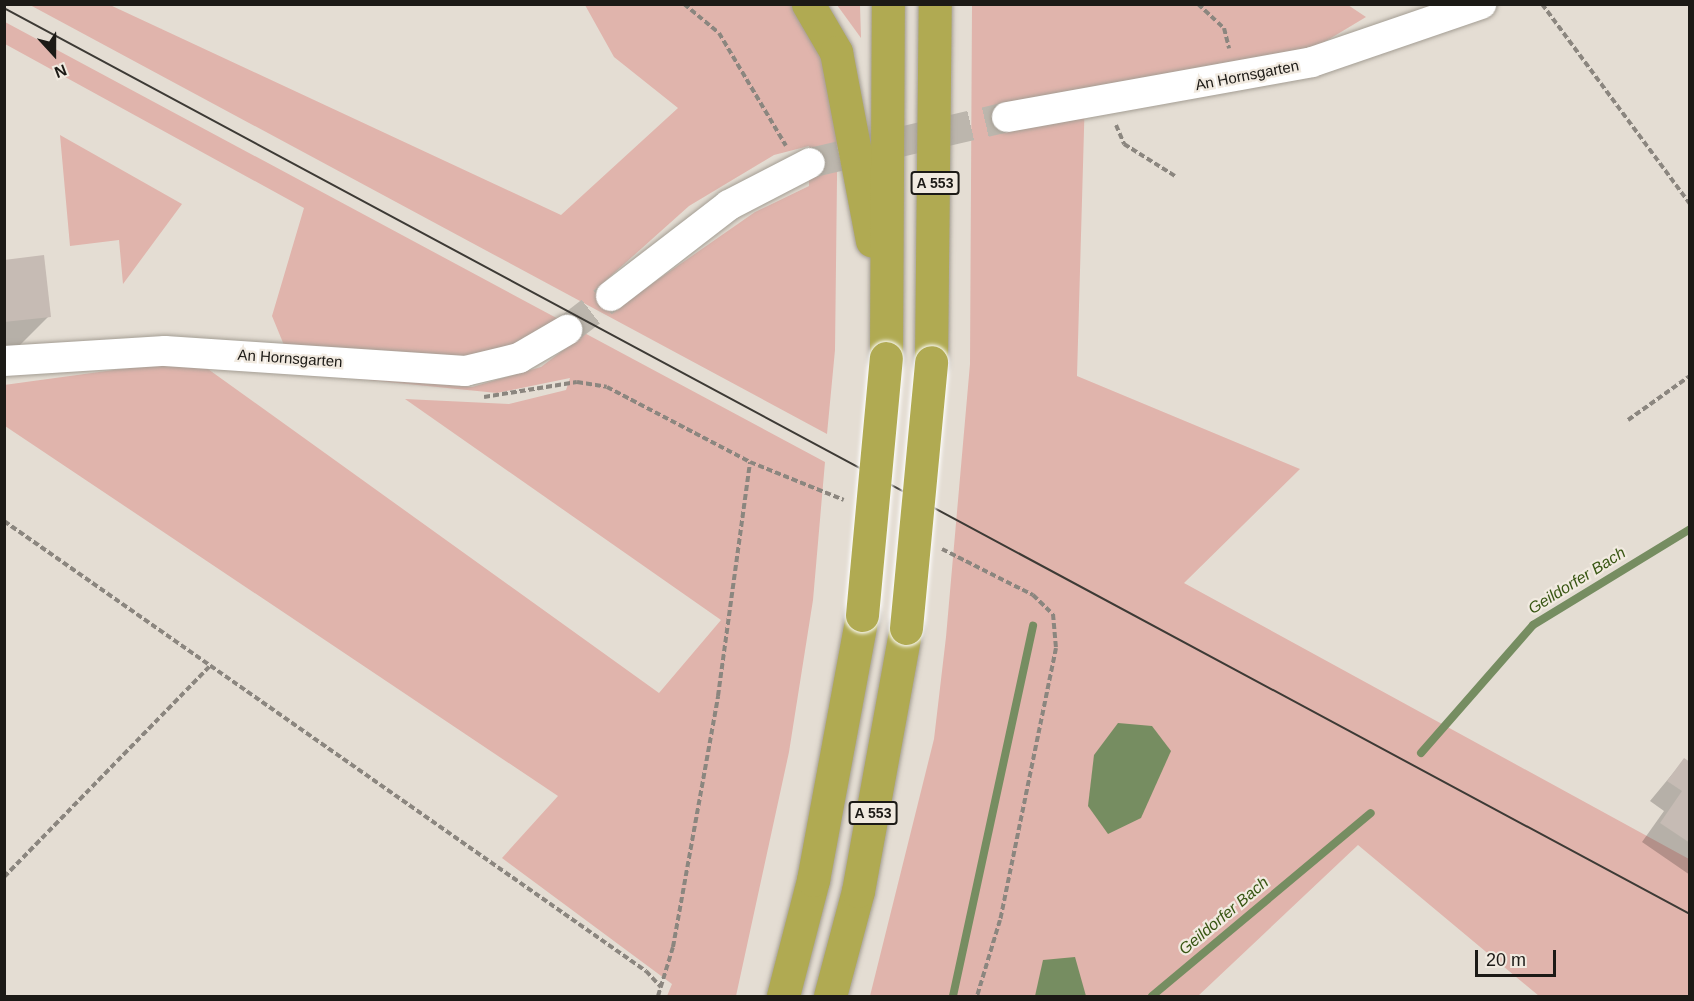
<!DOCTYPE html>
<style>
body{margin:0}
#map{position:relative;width:1694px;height:1001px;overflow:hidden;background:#e4ddd3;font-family:Arial,sans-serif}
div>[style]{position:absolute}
.green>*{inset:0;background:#e0b4ac}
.water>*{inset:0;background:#768d61}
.shadow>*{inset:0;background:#0003}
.stream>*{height:8px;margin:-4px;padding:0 4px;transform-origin:4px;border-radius:4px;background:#768d61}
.building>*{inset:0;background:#c6bbb4}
.street-tunnel>*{height:30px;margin-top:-15px;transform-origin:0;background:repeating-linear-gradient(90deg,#bcb6ad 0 30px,transparent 0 45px)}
.path>*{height:4px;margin-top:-2px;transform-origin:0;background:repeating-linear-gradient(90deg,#8b867f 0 6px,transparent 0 9px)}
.roads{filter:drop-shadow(0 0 2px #a39d93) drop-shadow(0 0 2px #a39d93)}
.street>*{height:30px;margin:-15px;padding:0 15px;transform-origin:15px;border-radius:15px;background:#fff}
.highway>*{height:33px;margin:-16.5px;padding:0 16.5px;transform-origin:16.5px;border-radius:16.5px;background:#b0aa52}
.tram>*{height:1.5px;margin:-0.75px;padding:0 0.75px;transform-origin:0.75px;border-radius:0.75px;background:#3d3a35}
.bridges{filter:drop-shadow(0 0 2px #fff) drop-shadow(0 0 2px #fff)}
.highway-bridge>*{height:33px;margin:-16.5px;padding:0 16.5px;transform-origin:16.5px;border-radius:16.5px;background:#b0aa52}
span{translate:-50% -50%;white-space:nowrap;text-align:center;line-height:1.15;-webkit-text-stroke:4.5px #f1eae0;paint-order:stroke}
.shield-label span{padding:2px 4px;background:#f1eae0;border:2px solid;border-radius:4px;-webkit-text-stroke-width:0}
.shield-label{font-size:14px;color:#1c1a16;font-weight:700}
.street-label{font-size:15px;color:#1c1a16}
.water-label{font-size:16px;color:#385613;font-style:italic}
.frame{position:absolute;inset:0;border:6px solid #1c1a16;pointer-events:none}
.north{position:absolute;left:24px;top:24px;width:60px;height:60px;-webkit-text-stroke:4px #f1eae0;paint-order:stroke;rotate:159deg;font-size:16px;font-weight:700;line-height:24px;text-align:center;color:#1c1a16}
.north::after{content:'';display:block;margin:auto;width:21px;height:27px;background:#1c1a16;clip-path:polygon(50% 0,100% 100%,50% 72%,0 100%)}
.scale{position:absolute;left:1475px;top:950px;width:81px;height:27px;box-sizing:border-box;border:3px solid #1c1a16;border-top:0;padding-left:8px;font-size:18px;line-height:21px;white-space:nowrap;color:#1c1a16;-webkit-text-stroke:4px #f1eae0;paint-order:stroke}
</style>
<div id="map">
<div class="green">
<i style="clip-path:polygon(evenodd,30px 5px,110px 5px,561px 215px,678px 108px,614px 57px,585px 5px,791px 5px,807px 25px,838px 94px,835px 350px,827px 434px,30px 5px,809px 146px,809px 186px,755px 212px,620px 306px,594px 291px,689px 206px,774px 155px,809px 146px)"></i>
<i style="clip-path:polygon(837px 5px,860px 5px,861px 38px)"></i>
<i style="clip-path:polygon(972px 5px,1348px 5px,1366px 17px,1311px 50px,1085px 95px,1077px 376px,1300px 469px,1184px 583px,1689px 859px,1689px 996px,1539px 996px,1358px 845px,1198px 996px,870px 996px,934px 739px,946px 637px,970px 364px)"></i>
<i style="clip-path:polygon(5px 22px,825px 462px,813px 600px,789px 752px,736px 996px,667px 996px,672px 984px,502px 858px,558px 796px,5px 426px,4px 385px,194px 359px,659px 693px,721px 620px,405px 399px,509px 404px,566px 390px,570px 378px,497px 393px,269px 370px,472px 387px,541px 367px,578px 339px,491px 362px,286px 350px,272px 316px,304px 208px,5px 44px)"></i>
<i style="clip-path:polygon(60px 135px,182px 204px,123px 284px,119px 240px,70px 246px)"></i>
</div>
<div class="water">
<i style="clip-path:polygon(1118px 723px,1152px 726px,1171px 751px,1141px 818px,1108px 834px,1088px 806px,1094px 755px)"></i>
<i style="clip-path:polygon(1075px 957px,1086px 996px,1035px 996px,1043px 960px)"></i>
</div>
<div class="shadow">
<i style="clip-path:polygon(4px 261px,49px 316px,15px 350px,4px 352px)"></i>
<i style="clip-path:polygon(1684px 760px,1690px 764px,1690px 875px,1642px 842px,1664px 811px,1650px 801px)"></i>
</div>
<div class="stream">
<i style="left:1421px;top:753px;width:170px;rotate:-48.8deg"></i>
<i style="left:1533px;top:625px;width:184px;rotate:-31.4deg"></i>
<i style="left:953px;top:996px;width:379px;rotate:-77.8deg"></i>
<i style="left:1152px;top:996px;width:285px;rotate:-39.9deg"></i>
</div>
<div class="building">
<i style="clip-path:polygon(44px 255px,51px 317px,4px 322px,4px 260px)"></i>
<i style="clip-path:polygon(1684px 758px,1690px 762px,1690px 843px,1660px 823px,1682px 791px,1667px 781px)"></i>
</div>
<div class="street-tunnel">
<i style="left:810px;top:163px;width:202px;rotate:-13.1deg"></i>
<i style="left:567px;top:330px;width:56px;rotate:-37.7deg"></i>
</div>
<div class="path">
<i style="left:684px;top:4px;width:45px;rotate:39.6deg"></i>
<i style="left:719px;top:33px;width:131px;rotate:59.3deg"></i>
<i style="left:1198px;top:4px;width:35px;rotate:43deg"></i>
<i style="left:1224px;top:28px;width:21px;rotate:76deg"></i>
<i style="left:1542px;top:4px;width:249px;rotate:53.5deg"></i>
<i style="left:1116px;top:125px;width:21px;rotate:67deg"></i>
<i style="left:1124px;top:144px;width:60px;rotate:32.1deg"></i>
<i style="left:484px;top:397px;width:94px;rotate:-9.2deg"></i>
<i style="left:577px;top:382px;width:30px;rotate:9deg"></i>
<i style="left:607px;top:387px;width:161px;rotate:27.7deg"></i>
<i style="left:750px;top:462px;width:101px;rotate:22deg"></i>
<i style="left:1628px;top:420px;width:76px;rotate:-35.4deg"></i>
<i style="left:4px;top:521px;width:784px;rotate:35.03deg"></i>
<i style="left:646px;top:971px;width:22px;rotate:47deg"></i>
<i style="left:942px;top:549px;width:102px;rotate:26.8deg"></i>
<i style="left:1033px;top:595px;width:28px;rotate:44deg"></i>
<i style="left:1053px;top:614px;width:34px;rotate:85deg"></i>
<i style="left:1056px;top:648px;width:278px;rotate:101.6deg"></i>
<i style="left:1000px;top:920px;width:79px;rotate:106.8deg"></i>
<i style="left:4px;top:877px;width:295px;rotate:-45.7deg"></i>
<i style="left:658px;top:996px;width:51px;rotate:-73deg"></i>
<i style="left:673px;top:947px;width:255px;rotate:-79.8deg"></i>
<i style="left:718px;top:696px;width:236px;rotate:-82.2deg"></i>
</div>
<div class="roads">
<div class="street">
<i style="left:1007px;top:117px;width:310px;rotate:-10.2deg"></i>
<i style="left:1312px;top:62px;width:179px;rotate:-18.9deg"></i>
<i style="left:611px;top:296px;width:149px;rotate:-37.6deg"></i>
<i style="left:729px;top:205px;width:91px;rotate:-27.4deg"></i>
<i style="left:4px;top:361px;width:161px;rotate:-3.6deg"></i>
<i style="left:165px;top:351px;width:301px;rotate:3.8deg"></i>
<i style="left:465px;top:371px;width:56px;rotate:-13.5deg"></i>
<i style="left:519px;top:358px;width:56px;rotate:-30.3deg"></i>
</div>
<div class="highway">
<i style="left:808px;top:4px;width:56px;rotate:59.7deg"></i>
<i style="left:836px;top:52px;width:192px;rotate:79.2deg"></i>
<i style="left:886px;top:358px;width:354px;rotate:-89.7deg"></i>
<i style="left:931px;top:362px;width:358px;rotate:-89.4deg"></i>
<i style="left:783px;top:996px;width:120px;rotate:-75.5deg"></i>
<i style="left:813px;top:880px;width:269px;rotate:-79.5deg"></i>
<i style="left:830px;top:996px;width:109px;rotate:-75.1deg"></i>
<i style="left:858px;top:891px;width:267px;rotate:-79.7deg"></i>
</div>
</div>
<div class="tram">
<i style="left:4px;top:8px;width:1914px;rotate:28.25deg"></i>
</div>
<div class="bridges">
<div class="highway-bridge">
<i style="left:862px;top:615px;width:258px;rotate:-84.7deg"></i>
<i style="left:906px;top:628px;width:267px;rotate:-84.6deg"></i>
</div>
</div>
<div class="shield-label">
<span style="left:935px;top:183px">A 553</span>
<span style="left:873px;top:813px">A 553</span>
</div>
<div class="street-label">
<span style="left:1247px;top:75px;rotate:-11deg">An Hornsgarten</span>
<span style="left:290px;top:358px;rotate:4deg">An Hornsgarten</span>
</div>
<div class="water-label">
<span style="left:1577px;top:581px;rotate:-32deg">Geildorfer Bach</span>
<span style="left:1224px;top:916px;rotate:-40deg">Geildorfer Bach</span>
</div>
<div class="frame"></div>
<div class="north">N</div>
<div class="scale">20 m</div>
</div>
